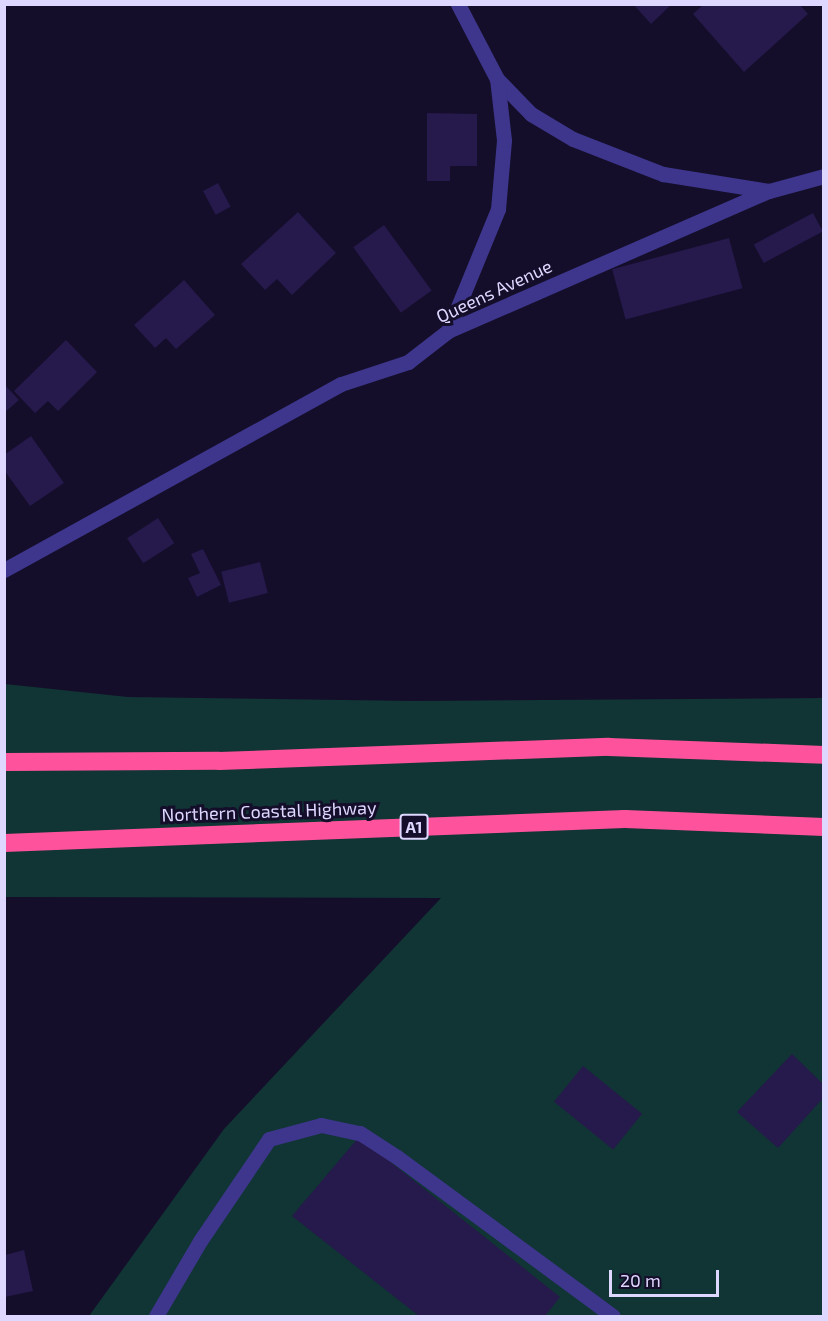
<!DOCTYPE html>
<style>
body{margin:0}
#map{position:relative;width:828px;height:1321px;overflow:hidden;background:#140e2a;font-family:"Exo 2",sans-serif}
div>[style]{position:absolute}
.green>*{inset:0;background:#113435}
.building>*{inset:0;background:#26194c;transform-origin:0 0}
.minor>*{height:15px;margin:-7.5px;padding:0 7.5px;transform-origin:7.5px;border-radius:7.5px;background:#3d368c}
.highway>*{height:18px;margin:-9px;padding:0 9px;transform-origin:9px;border-radius:9px;background:#ff529d}
span{translate:-50% -50%;white-space:nowrap;text-align:center;line-height:1.15;-webkit-text-stroke:6px #140e2a;paint-order:stroke}
.shield-label span{padding:2px 4px;background:#140e2a;border:2px solid;border-radius:4px;-webkit-text-stroke-width:0}
.shield-label{font-size:16px;color:#ded7ff;font-weight:700}
.street-label{font-size:18px;color:#ded7ff}
.frame{position:absolute;inset:0;border:6px solid #ded7ff;pointer-events:none}
.scale{position:absolute;left:609px;top:1270px;width:110px;height:27px;box-sizing:border-box;border:3px solid #ded7ff;border-top:0;padding-left:8px;font-size:18px;line-height:21px;white-space:nowrap;color:#ded7ff;-webkit-text-stroke:4px #140e2a;paint-order:stroke}
</style>
<div id="map">
<div class="green">
<i style="clip-path:polygon(5px 684px,128px 697px,416px 701px,823px 698px,823px 1316px,89px 1316px,224px 1129px,441px 898px,5px 897px)"></i>
</div>
<div class="building">
<i style="clip-path:polygon(633px 4px,672px 4px,651px 24px)"></i>
<i style="clip-path:polygon(704px 4px,799px 4px,808px 14px,744px 72px,693px 14px)"></i>
<i style="clip-path:polygon(427px 113px,477px 114px,477px 166px,450px 166px,450px 181px,427px 181px)"></i>
<i style="left:218px;top:183px;width:27px;height:17px;rotate:62deg"></i>
<i style="clip-path:polygon(298px 212px,336px 253px,292px 295px,277px 279px,265px 290px,241px 264px)"></i>
<i style="left:813px;top:213px;width:21px;height:67px;rotate:62deg"></i>
<i style="left:384px;top:225px;width:81px;height:38px;rotate:54deg"></i>
<i style="left:729px;top:238px;width:52px;height:121px;rotate:75deg"></i>
<i style="clip-path:polygon(184px 280px,215px 315px,176px 349px,166px 338px,155px 348px,134px 325px)"></i>
<i style="clip-path:polygon(66px 340px,97px 372px,58px 411px,48px 401px,35px 413px,14px 391px)"></i>
<i style="clip-path:polygon(4px 384px,19px 400px,4px 413px)"></i>
<i style="clip-path:polygon(31px 436px,64px 483px,30px 506px,4px 470px,4px 455px)"></i>
<i style="left:158px;top:518px;width:30px;height:37px;rotate:57deg"></i>
<i style="clip-path:polygon(203px 549px,221px 585px,197px 597px,188px 578px,200px 573px,191px 554px)"></i>
<i style="left:260px;top:562px;width:32px;height:40px;rotate:76deg"></i>
<i style="clip-path:polygon(792px 1054px,824px 1085px,824px 1097px,778px 1148px,737px 1112px)"></i>
<i style="left:583px;top:1066px;width:76px;height:46px;rotate:39deg"></i>
<i style="clip-path:polygon(359px 1137px,560px 1297px,545px 1316px,419px 1316px,292px 1216px)"></i>
<i style="clip-path:polygon(24px 1250px,33px 1291px,5px 1297px,5px 1255px)"></i>
</div>
<div class="minor">
<i style="left:497px;top:79px;width:49px;rotate:45.8deg"></i>
<i style="left:531px;top:114px;width:49px;rotate:30.8deg"></i>
<i style="left:573px;top:139px;width:97px;rotate:21.3deg"></i>
<i style="left:663px;top:174px;width:107px;rotate:9.1deg"></i>
<i style="left:448px;top:331px;width:132px;rotate:-67.7deg"></i>
<i style="left:498px;top:209px;width:69px;rotate:-85deg"></i>
<i style="left:504px;top:140px;width:61px;rotate:-96.5deg"></i>
<i style="left:497px;top:79px;width:85px;rotate:-117.5deg"></i>
<i style="left:4px;top:570px;width:385px;rotate:-28.9deg"></i>
<i style="left:341px;top:384px;width:71px;rotate:-18.2deg"></i>
<i style="left:408px;top:362px;width:51px;rotate:-37.8deg"></i>
<i style="left:448px;top:331px;width:350px;rotate:-23.6deg"></i>
<i style="left:769px;top:191px;width:57px;rotate:-15.3deg"></i>
<i style="left:156px;top:1316px;width:87px;rotate:-59.6deg"></i>
<i style="left:200px;top:1241px;width:123px;rotate:-55.9deg"></i>
<i style="left:269px;top:1139px;width:54px;rotate:-15.1deg"></i>
<i style="left:321px;top:1125px;width:40px;rotate:12deg"></i>
<i style="left:360px;top:1133px;width:44px;rotate:33deg"></i>
<i style="left:397px;top:1157px;width:268px;rotate:36.4deg"></i>
</div>
<div class="highway">
<i style="left:4px;top:762px;width:215px;rotate:-0.3deg"></i>
<i style="left:219px;top:761px;width:390px;rotate:-2.1deg"></i>
<i style="left:609px;top:747px;width:215px;rotate:2.1deg"></i>
<i style="left:4px;top:843px;width:621px;rotate:-2.21deg"></i>
<i style="left:625px;top:819px;width:199px;rotate:2.3deg"></i>
</div>
<div class="shield-label">
<span style="left:414px;top:827px">A1</span>
</div>
<div class="street-label">
<span style="left:494px;top:291px;rotate:-25deg">Queens Avenue</span>
<span style="left:269px;top:811px;rotate:-2deg">Northern Coastal Highway</span>
</div>
<div class="frame"></div>
<div class="scale">20 m</div>
</div>
